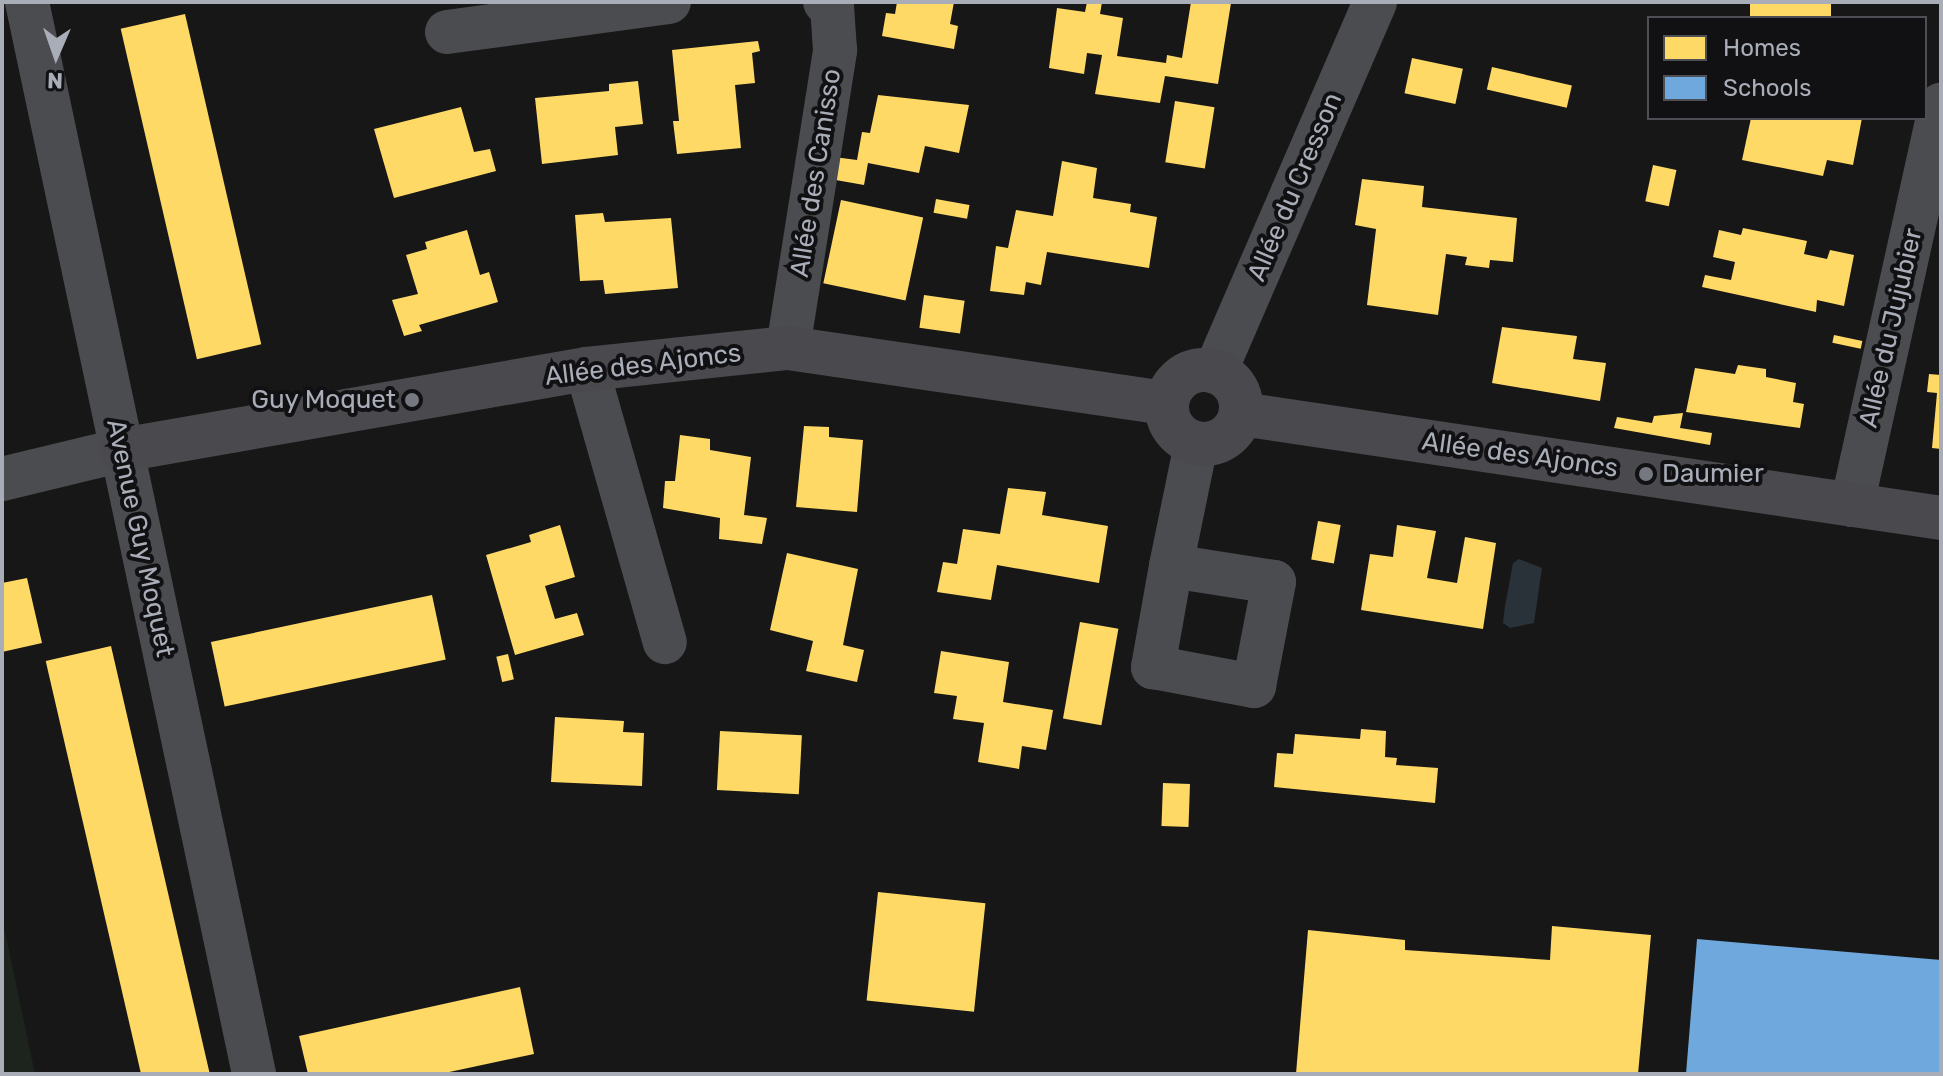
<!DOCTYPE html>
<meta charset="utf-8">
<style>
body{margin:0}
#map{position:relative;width:1943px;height:1076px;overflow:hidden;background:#171717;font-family:Rubik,sans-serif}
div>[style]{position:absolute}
.green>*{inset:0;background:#1d241e}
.water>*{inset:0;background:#2a3239}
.homes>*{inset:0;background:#ffd966;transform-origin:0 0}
.schools>*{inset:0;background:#6fa8dc}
.street>*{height:44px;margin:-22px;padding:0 22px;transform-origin:22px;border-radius:22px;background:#4b4c50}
.secondary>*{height:44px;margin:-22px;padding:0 22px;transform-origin:22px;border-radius:22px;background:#4a4a4e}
.secondary>.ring{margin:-22px;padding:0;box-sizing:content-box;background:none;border:44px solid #4a4a4e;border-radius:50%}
.dots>*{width:22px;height:22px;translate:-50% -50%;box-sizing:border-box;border:4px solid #111113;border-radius:50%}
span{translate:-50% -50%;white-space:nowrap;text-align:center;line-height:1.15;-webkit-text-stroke:8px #111113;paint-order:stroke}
.street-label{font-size:26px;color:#a8adb8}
.poi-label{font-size:26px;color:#a8adb8}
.right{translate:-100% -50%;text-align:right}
.left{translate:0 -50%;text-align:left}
.frame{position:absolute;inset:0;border:4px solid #a8adb8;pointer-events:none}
.legend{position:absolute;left:1647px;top:16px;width:280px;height:104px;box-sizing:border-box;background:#111113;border:2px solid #4d4f55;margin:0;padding:10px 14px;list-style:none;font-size:24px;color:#a8adb8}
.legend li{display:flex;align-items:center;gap:16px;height:40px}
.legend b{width:40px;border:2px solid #4d4f55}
.north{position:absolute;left:16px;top:16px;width:80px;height:80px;-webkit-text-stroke:6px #111113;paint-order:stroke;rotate:182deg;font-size:22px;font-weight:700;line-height:32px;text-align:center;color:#a8adb8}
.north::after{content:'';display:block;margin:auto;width:28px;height:36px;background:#a8adb8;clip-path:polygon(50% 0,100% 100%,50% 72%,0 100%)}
</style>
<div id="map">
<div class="green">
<i style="clip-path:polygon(2px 917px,35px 1074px,2px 1074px)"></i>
</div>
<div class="water">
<i style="clip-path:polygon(1519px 559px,1542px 568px,1534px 623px,1510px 628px,1503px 623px,1505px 606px,1513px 563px)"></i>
</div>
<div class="homes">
<i style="clip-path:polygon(897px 2px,954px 2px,950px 24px,958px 26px,954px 49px,882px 36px,886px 13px,895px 14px)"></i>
<i style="clip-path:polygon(1087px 2px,1102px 2px,1100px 14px,1123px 18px,1117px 56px,1166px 63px,1167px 55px,1182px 58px,1191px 2px,1231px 3px,1218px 84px,1165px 76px,1160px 103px,1095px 94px,1102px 55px,1087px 53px,1084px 74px,1049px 68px,1057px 8px,1085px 12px)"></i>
<i style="left:1750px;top:2px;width:81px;height:16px"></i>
<i style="left:185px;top:14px;width:339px;height:66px;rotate:77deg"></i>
<i style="clip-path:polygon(758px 41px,760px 51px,752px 53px,755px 83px,735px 85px,741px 148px,677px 154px,673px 121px,679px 121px,672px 50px)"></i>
<i style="left:1412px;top:58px;width:52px;height:36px;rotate:12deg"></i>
<i style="left:1492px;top:67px;width:82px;height:23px;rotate:13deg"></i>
<i style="clip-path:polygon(638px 81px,643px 124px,615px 127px,618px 155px,542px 164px,535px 98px,609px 91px,609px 84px)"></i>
<i style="clip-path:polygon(878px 95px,969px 105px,959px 153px,925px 146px,919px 173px,868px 163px,864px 185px,830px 179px,834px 157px,857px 160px,862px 132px,870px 133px)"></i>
<i style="left:1175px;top:101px;width:40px;height:62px;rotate:9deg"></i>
<i style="clip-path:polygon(461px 107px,474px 152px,490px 149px,496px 171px,394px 198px,374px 129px)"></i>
<i style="clip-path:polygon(1751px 118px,1862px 118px,1853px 165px,1827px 160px,1823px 176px,1742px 160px)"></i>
<i style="clip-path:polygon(1062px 161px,1097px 168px,1093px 198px,1131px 204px,1130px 212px,1157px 217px,1149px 268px,1047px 252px,1041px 285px,1026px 282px,1024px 295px,990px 291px,996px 246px,1008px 248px,1016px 210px,1053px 216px)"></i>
<i style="left:1653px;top:165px;width:24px;height:37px;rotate:12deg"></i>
<i style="clip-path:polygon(1362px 179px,1424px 186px,1422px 207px,1517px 218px,1513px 262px,1490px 260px,1489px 268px,1465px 265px,1467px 257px,1446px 254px,1438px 315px,1367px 305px,1376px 229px,1355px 225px)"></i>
<i style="left:936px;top:199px;width:34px;height:14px;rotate:10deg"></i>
<i style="left:841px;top:200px;width:84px;height:85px;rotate:12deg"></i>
<i style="clip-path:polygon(603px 213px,605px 222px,671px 218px,678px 288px,605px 294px,603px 280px,580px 281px,575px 215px)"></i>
<i style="clip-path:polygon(1743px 228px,1807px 241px,1804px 254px,1827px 259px,1830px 250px,1854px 255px,1844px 306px,1817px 300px,1816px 312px,1702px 287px,1705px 275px,1731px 280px,1735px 262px,1713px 257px,1719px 230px,1741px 235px)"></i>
<i style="clip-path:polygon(467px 230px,480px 275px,489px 272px,498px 302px,419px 325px,422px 331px,404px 336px,392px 300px,418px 294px,406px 255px,427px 249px,425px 242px)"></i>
<i style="left:924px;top:295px;width:41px;height:33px;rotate:8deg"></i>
<i style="clip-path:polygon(1502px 327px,1577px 336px,1573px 359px,1606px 363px,1600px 401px,1492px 383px)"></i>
<i style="left:1834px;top:335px;width:29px;height:8px;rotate:12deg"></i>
<i style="clip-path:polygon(1738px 365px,1766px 369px,1766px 377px,1796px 383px,1793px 402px,1804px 404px,1800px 428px,1686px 412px,1695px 368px,1735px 374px)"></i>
<i style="clip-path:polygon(1929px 374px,1941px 375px,1941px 449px,1932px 448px,1937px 393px,1927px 392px)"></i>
<i style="clip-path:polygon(1683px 413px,1680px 428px,1712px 433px,1710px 445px,1614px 428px,1617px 417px,1652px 423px,1654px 416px)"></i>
<i style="clip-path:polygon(804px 426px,829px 427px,829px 437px,863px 440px,857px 512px,796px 507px)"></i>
<i style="clip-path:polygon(680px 435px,710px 439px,710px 450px,751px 457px,744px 515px,767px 518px,762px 544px,719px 539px,720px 518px,663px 508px,665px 481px,675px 481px)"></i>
<i style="clip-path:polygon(1008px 488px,1046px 492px,1042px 515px,1108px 526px,1099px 583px,997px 565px,991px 600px,937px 592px,943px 562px,957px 564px,963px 529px,1000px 534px)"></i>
<i style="left:1318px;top:521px;width:23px;height:39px;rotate:10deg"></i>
<i style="clip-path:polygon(560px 525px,575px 577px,545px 586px,555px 619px,577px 613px,584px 635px,515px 655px,486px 555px,531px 542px,529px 535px)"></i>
<i style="clip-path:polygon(1397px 525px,1436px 531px,1427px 578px,1457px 583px,1465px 537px,1496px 543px,1483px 629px,1361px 610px,1370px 554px,1393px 557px)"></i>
<i style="clip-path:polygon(787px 553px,858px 569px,843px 645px,864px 650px,857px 682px,806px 671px,813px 641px,770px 630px)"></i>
<i style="clip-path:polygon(27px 578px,42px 643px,2px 652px,2px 583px)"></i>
<i style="left:432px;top:595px;width:66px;height:226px;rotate:78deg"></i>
<i style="left:1080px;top:622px;width:39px;height:98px;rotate:10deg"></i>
<i style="left:111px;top:646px;width:439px;height:67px;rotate:77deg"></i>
<i style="clip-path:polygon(941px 651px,1009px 662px,1003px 702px,1053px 710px,1046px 750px,1022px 746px,1019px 769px,978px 762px,984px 723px,953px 719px,957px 696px,934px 693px)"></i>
<i style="left:508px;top:654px;width:26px;height:12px;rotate:77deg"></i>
<i style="clip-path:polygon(555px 717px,624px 721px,623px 732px,644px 733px,642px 786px,551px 782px)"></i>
<i style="clip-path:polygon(1361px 729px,1386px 731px,1385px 757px,1397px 758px,1396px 765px,1438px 768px,1435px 803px,1274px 787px,1277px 753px,1293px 754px,1295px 734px,1360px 739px)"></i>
<i style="left:720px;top:731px;width:82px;height:59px;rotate:3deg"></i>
<i style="left:1163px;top:783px;width:27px;height:43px;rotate:2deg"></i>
<i style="left:878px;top:892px;width:108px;height:109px;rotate:6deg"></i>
<i style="clip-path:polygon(1552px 926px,1651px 935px,1638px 1074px,1296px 1074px,1308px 930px,1405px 940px,1405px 950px,1550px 960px)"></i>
<i style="clip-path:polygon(520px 987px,534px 1054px,440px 1074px,308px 1074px,299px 1036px)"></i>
</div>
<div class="schools">
<i style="clip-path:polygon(1697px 939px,1941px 960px,1941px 1074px,1686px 1074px)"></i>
</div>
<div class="street">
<i style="left:27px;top:2px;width:1096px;rotate:78.04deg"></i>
<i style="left:447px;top:32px;width:224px;rotate:-7.7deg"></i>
<i style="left:788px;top:348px;width:302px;rotate:-81deg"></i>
<i style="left:835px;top:50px;width:44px;rotate:-93.9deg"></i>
<i style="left:832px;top:6px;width:8px;rotate:-150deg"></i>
<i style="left:587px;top:369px;width:284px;rotate:74.1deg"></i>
<i style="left:1215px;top:372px;width:403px;rotate:-66.6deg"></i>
<i style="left:2px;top:479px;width:123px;rotate:-13.6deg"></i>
<i style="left:1852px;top:505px;width:410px;rotate:-77.5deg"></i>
<i style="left:1171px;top:566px;width:103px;rotate:100.1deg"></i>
<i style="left:1153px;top:667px;width:103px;rotate:10.7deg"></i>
<i style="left:1254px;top:686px;width:106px;rotate:-79.1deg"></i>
<i style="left:1274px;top:582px;width:104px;rotate:-171.2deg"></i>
<i style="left:1171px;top:566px;width:125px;rotate:-78.4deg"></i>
</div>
<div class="secondary">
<i class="ring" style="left:1167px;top:370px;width:30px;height:30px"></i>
<i style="left:1241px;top:414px;width:708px;rotate:8.45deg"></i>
<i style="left:122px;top:450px;width:472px;rotate:-9.9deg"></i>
<i style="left:587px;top:369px;width:202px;rotate:-6deg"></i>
<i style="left:788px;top:348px;width:383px;rotate:8.3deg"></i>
</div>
<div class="dots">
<i style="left:412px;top:400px;background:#757880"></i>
<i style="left:1646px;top:474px;background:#757880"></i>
</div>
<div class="street-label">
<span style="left:816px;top:173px;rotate:-81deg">Allée des Canisso</span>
<span style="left:1295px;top:187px;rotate:-67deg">Allée du Cresson</span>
<span style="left:1891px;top:328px;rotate:-77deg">Allée du Jujubier</span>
<span style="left:643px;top:365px;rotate:-7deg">Allée des Ajoncs</span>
<span style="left:1520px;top:455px;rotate:8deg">Allée des Ajoncs</span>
<span style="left:140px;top:538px;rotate:78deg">Avenue Guy Moquet</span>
</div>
<div class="poi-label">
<span class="right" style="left:396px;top:400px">Guy Moquet</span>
<span class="left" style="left:1662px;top:474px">Daumier</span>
</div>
<div class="frame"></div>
<ul class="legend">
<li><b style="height:22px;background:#ffd966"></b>Homes</li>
<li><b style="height:22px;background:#6fa8dc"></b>Schools</li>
</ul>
<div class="north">N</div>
</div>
